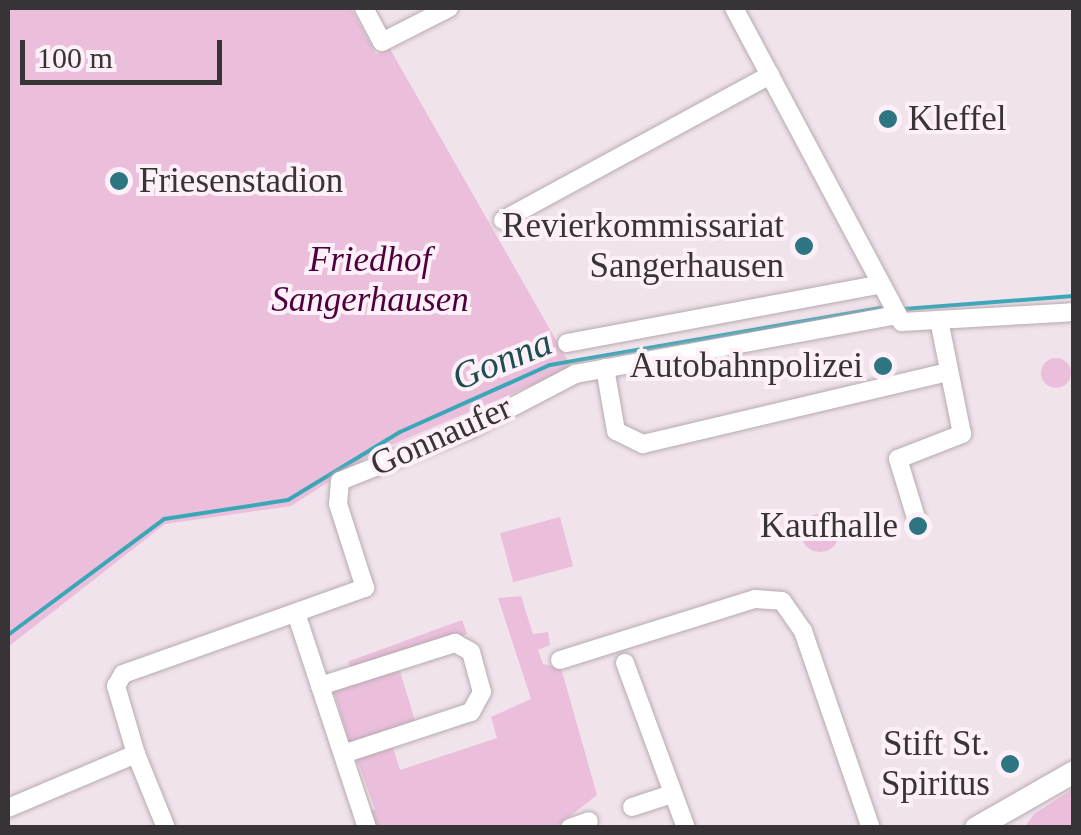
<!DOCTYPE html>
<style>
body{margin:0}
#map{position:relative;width:1081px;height:835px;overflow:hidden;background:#f0e3eb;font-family:"Times New Roman",serif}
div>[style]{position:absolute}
.green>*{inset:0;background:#ebbfdb;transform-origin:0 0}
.round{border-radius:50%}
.stream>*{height:4px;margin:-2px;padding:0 2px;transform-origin:2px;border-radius:2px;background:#3aa7b7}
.roads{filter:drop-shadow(0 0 2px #b6aab1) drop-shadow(0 0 2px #b6aab1)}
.minor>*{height:18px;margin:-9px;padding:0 9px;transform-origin:9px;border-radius:9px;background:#fff}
.major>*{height:22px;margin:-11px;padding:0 11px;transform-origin:11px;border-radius:11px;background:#fff}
.dots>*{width:28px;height:28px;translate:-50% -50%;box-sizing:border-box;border:5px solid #fdf0f8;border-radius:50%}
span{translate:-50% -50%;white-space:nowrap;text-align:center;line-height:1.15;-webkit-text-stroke:8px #fdf0f8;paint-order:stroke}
.poi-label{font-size:35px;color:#383336}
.left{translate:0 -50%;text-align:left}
.right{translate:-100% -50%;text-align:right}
.park-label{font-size:35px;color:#4e003e;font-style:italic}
.street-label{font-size:35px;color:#383336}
.water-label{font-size:38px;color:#1e4d54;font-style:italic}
.frame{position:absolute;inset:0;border:10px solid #383336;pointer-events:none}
.scale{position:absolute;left:20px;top:40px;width:202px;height:45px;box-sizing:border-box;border:5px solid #383336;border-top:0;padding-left:12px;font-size:30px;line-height:35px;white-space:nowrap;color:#383336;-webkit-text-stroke:8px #fdf0f8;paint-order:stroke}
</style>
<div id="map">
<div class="green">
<i style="clip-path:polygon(8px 8px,351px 8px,376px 54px,390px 49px,572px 368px,377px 451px,291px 506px,165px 524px,8px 647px)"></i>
<i class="round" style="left:1041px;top:358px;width:30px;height:30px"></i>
<i class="round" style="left:801px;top:514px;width:38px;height:38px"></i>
<i style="left:560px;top:517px;width:51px;height:62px;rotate:75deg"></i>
<i style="clip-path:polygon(521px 596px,533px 634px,548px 632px,550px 645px,538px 650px,543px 664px,561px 668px,597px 795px,556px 827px,371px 827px,366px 813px,375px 809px,356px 757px,391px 742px,400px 770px,497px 738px,491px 717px,531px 699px,498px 598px)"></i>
<i style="left:462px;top:620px;width:15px;height:121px;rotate:70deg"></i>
<i style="left:398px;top:665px;width:63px;height:69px;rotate:73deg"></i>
<i style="clip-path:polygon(1073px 789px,1073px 827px,1025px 827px,1034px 814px)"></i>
</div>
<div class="stream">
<i style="left:904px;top:309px;width:170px;rotate:-4.4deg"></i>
<i style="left:8px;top:635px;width:194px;rotate:-36.6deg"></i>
<i style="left:164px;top:519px;width:125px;rotate:-8.7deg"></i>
<i style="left:288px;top:500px;width:131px;rotate:-31.3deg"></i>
<i style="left:400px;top:432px;width:164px;rotate:-24.1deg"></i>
<i style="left:550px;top:365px;width:340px;rotate:-9.8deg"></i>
</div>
<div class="roads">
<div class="minor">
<i style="left:364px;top:8px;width:38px;rotate:62deg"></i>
<i style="left:382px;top:42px;width:75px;rotate:-26.9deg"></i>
<i style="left:734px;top:8px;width:356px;rotate:61.9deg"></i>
<i style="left:902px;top:322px;width:172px;rotate:-3.3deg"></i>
<i style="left:503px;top:220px;width:304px;rotate:-28.5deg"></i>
<i style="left:567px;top:343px;width:319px;rotate:-10.6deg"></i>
<i style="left:605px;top:368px;width:64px;rotate:80.1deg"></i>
<i style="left:616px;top:431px;width:30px;rotate:26deg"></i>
<i style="left:643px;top:444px;width:309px;rotate:-13.3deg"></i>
<i style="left:917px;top:521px;width:65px;rotate:-107deg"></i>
<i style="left:898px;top:459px;width:69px;rotate:-21.3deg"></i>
<i style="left:962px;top:434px;width:111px;rotate:-101.4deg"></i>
<i style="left:296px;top:613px;width:226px;rotate:71.7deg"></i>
<i style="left:560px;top:660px;width:204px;rotate:-17.4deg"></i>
<i style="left:755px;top:599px;width:27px;rotate:4deg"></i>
<i style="left:782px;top:601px;width:37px;rotate:55deg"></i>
<i style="left:803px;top:631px;width:208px;rotate:71deg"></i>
<i style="left:625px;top:663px;width:176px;rotate:69.7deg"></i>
<i style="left:320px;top:686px;width:142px;rotate:-17.7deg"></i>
<i style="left:455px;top:643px;width:18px;rotate:29deg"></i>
<i style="left:471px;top:652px;width:41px;rotate:74.6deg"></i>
<i style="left:482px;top:692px;width:23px;rotate:119deg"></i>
<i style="left:471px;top:712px;width:135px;rotate:161.8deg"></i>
<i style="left:136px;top:754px;width:80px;rotate:67.9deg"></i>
<i style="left:632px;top:807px;width:40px;rotate:-18deg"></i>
<i style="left:8px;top:808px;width:139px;rotate:-22.9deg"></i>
<i style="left:136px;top:754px;width:71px;rotate:-106.4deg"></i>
<i style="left:116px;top:686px;width:14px;rotate:-60deg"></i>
<i style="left:123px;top:674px;width:257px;rotate:-19.6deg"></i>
<i style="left:365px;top:588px;width:88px;rotate:-107.8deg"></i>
<i style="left:338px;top:504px;width:23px;rotate:-85deg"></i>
<i style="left:340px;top:481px;width:140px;rotate:-21.8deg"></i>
<i style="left:470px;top:429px;width:119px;rotate:-27.6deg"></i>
<i style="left:575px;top:374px;width:326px;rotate:-10.4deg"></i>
<i style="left:570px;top:828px;width:20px;rotate:-20deg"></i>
</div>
<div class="major">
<i style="left:976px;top:828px;width:113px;rotate:-29.7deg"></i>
</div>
</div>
<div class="dots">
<i style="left:888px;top:119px;background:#2d7580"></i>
<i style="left:119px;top:181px;background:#2d7580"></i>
<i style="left:804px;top:246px;background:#2d7580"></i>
<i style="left:883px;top:366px;background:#2d7580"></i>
<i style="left:918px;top:526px;background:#2d7580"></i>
<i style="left:1010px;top:764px;background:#2d7580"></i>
</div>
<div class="poi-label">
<span class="left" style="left:908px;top:119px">Kleffel</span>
<span class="left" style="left:139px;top:181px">Friesenstadion</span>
<span class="right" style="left:784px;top:246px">Revierkommissariat<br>Sangerhausen</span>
<span class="right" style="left:863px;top:366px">Autobahnpolizei</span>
<span class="right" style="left:898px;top:526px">Kaufhalle</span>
<span class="right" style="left:990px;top:764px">Stift St.<br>Spiritus</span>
</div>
<div class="park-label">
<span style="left:370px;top:280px">Friedhof<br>Sangerhausen</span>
</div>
<div class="street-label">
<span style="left:441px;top:436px;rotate:-24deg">Gonnaufer</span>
</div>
<div class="water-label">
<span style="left:502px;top:360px;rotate:-22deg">Gonna</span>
</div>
<div class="frame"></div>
<div class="scale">100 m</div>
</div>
